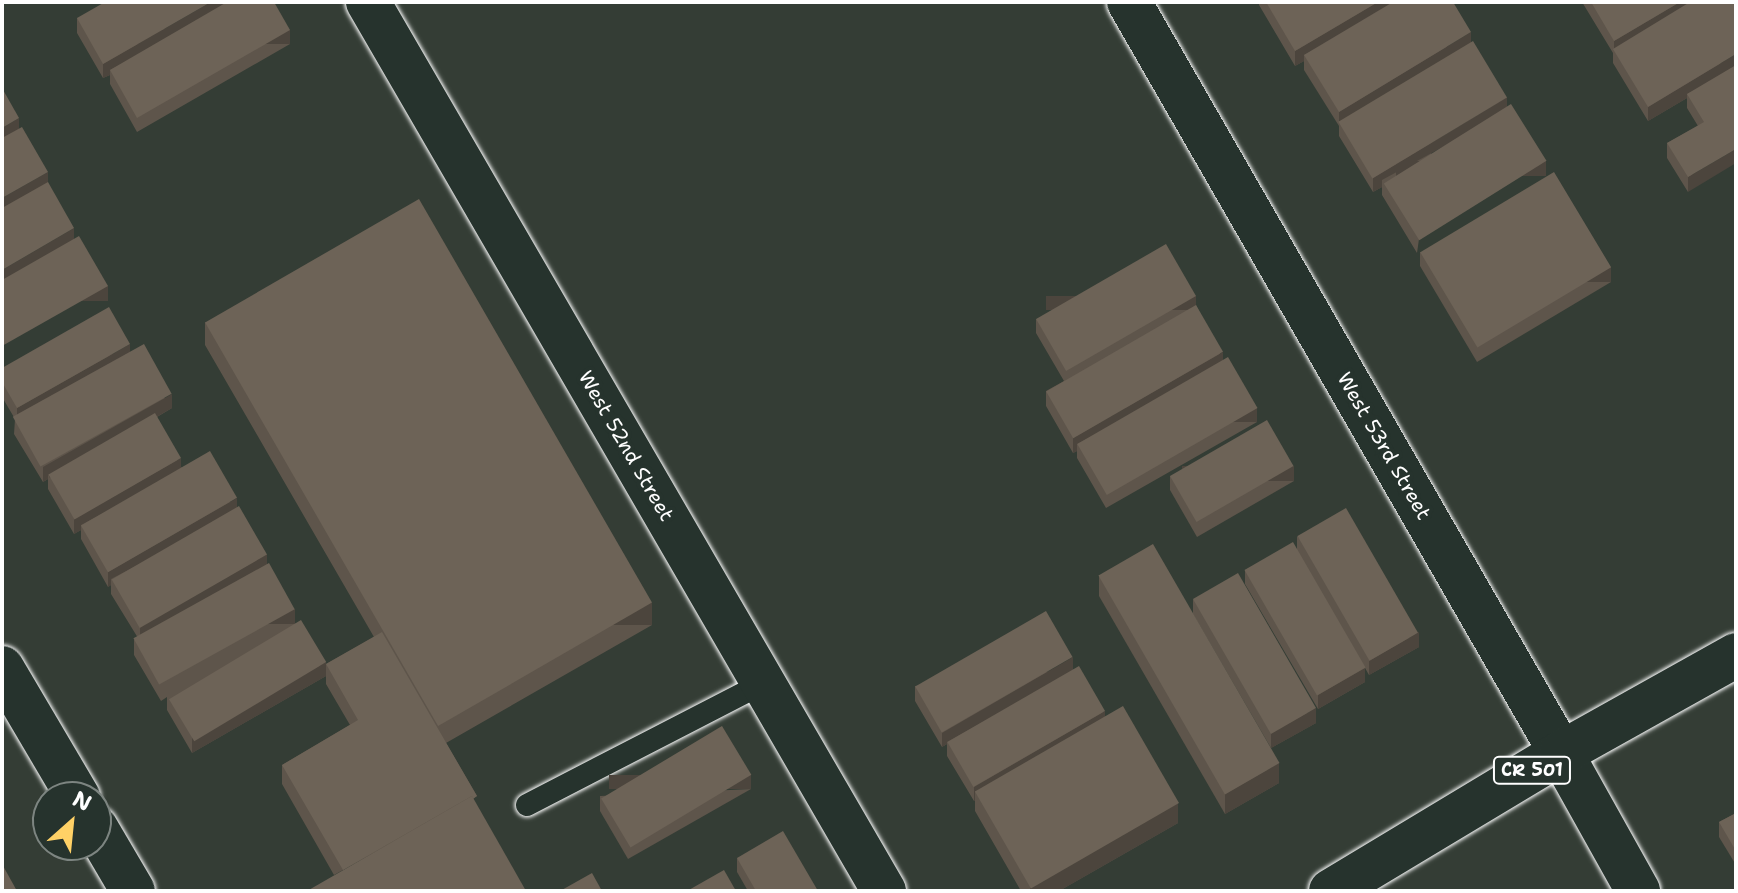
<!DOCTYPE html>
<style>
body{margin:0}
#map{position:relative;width:1738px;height:893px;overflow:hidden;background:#343d35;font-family:"Shantell Sans",sans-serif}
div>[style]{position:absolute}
.roads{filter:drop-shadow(0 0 2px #fff) drop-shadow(0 0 2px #fff)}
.lane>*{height:22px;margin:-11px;padding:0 11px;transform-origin:11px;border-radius:11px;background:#26332d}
.street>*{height:44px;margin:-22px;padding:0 22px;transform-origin:22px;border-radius:22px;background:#26332d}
.secondary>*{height:44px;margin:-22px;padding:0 22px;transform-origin:22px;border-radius:22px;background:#26332d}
.primary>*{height:44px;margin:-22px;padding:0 22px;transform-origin:22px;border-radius:22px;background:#26332d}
.wall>*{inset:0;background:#5e554b}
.shaded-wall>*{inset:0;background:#4c453d;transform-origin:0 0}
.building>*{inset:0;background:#6d6357;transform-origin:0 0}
span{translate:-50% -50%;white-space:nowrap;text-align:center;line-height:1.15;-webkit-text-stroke:8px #26332d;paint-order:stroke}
.shield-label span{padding:2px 6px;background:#26332d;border:2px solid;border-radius:6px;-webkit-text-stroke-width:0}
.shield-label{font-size:18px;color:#fff;font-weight:700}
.street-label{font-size:20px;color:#fff}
.frame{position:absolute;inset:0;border:4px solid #fff;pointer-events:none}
.north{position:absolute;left:32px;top:781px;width:80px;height:80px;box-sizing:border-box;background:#26332d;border:2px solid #7d8581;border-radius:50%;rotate:27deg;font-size:22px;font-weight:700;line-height:32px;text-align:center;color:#fff}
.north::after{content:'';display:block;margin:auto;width:28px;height:36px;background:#ffd166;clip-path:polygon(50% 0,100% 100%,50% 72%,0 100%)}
</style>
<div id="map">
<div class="roads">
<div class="lane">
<i style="left:527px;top:805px;width:266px;rotate:-27.3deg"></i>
</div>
<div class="street">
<i style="left:368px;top:2px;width:1028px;rotate:59.87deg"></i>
<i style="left:1129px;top:2px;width:866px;rotate:60.09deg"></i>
<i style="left:2px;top:668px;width:150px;rotate:59.5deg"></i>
<i style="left:96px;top:828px;width:73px;rotate:59.6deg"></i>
</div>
<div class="secondary">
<i style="left:1561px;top:753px;width:158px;rotate:60.8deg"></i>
</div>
<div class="primary">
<i style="left:1331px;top:891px;width:268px;rotate:-31deg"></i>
<i style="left:1561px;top:753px;width:201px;rotate:-29.2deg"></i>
</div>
</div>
<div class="wall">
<i style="clip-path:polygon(1259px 2px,1453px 2px,1417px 253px,1382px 195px,1382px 187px,1373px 192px,1339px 136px,1339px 126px,1304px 70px,1304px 61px,1295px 66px,1259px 5px)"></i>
<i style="clip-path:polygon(1582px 2px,1736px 2px,1688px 192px,1667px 158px,1667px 143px,1698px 126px,1687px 108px,1687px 98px,1648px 121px,1613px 63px,1613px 53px)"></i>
<i style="clip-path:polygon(77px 18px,290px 44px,137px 132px,110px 84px,110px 75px,103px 78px,77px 33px)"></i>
<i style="clip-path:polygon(1420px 252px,1611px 282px,1477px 362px,1420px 266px)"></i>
<i style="clip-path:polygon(1196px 305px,1223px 360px,1257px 422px,1106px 508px,1077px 458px,1077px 451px,1073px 453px,1046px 406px,1046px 391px,1064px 381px,1036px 333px,1036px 319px)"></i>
<i style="clip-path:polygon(205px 322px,652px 625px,446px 743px,477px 796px,334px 875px,282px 784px,282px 765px,350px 725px,326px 684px,326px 664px,374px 637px,205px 345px)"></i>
<i style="clip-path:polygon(130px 352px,172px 408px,157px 417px,181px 467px,237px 507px,267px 564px,295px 623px,326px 676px,192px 753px,167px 710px,167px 697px,161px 701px,134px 655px,134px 640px,138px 638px,111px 594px,111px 585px,108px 587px,81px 539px,81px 530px,74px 534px,48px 489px,48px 479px,43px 482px,14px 434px,15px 419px,2px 397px,2px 368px)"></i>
<i style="clip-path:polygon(1170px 476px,1294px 481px,1197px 537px,1170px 490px)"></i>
<i style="clip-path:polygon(1297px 536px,1419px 647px,1369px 675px,1365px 668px,1365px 682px,1318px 709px,1245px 584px,1245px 570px,1297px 550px)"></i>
<i style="clip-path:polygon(1099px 576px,1279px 783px,1225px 814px,1099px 596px)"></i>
<i style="clip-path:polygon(1193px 599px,1316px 723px,1271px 748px,1193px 614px)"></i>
<i style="clip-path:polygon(1073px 669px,1178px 823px,1059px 891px,1021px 891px,975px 811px,975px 801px,974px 801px,947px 756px,947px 744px,942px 747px,915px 701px,915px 686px)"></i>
<i style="clip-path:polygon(751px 789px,628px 859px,600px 811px,600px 796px)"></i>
<i style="clip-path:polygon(1736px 813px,1736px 865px,1719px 837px,1719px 822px)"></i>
<i style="clip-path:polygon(737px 858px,818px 891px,748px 891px,737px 872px)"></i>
</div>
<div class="shaded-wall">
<i style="clip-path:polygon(211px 2px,236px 2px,110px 70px,110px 75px,103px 78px,103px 64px)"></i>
<i style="clip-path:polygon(1378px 2px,1402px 2px,1304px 55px,1304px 61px,1295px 66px,1295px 51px)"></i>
<i style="clip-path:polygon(1680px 2px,1705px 2px,1614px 51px,1614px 41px)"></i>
<i style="left:290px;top:30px;width:14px;height:177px;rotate:90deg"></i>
<i style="clip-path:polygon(1471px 32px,1471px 47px,1339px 122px,1339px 127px,1339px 112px)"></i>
<i style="clip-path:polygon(1736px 54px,1736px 69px,1687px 94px,1687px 98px,1648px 121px,1648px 107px)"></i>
<i style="clip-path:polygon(1507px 97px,1507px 112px,1382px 180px,1382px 187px,1373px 192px,1373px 178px)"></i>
<i style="clip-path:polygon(19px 118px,19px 133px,2px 143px,2px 128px)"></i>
<i style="clip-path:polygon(1736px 149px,1736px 163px,1688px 192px,1688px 177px)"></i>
<i style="left:1546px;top:161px;width:15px;height:150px;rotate:90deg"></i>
<i style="clip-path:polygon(48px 172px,48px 186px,2px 213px,2px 198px)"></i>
<i style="clip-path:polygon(74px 228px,74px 243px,2px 284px,2px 270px)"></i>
<i style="left:1611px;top:267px;width:15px;height:156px;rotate:90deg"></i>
<i style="left:108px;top:286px;width:15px;height:122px;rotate:90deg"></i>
<i style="left:1196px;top:296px;width:14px;height:150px;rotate:90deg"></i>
<i style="clip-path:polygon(130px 344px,130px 358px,17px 423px,17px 408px)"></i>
<i style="clip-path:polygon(1223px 352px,1223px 367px,1077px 444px,1077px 451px,1073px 453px,1073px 438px)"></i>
<i style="clip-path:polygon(172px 394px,172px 408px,50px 478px,48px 474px,48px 479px,43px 482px,43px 467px)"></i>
<i style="left:1257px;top:408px;width:14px;height:174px;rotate:90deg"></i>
<i style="clip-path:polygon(181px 458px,181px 472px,81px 525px,81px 530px,74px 534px,74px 519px)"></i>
<i style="left:1294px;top:466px;width:15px;height:112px;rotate:90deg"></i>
<i style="clip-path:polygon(237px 498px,237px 513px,111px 579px,111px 585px,108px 587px,108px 572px)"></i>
<i style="clip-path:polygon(267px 554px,267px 568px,140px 642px,140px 627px)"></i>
<i style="left:652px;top:603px;width:22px;height:246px;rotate:90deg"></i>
<i style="left:295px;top:609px;width:15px;height:155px;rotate:90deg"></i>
<i style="clip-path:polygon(1419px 632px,1419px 647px,1369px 675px,1369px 661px)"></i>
<i style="clip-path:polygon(1073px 657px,1073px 672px,947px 742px,947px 744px,942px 747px,942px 733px)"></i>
<i style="clip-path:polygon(326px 662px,326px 676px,192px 753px,192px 738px)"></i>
<i style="clip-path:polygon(1365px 668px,1365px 682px,1318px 709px,1318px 695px)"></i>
<i style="clip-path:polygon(1316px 708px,1316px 723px,1271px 748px,1271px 733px)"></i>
<i style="clip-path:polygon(1105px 711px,1105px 726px,975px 792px,975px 801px,974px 801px,974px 787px)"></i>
<i style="clip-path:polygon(1279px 763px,1279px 783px,1225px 814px,1225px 794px)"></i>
<i style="left:751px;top:775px;width:14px;height:142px;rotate:90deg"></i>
<i style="clip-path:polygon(1178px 803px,1178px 823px,1059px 891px,1030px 891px,1030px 888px)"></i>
</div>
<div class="building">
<i style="clip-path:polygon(105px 2px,211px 2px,103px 64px,77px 18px)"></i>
<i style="clip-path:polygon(227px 2px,274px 2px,290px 30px,137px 118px,110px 70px)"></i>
<i style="clip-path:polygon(1266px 2px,1378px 2px,1295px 51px)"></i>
<i style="clip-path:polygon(1393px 2px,1453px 2px,1471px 32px,1339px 112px,1304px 55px)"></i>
<i style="clip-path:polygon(1591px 2px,1680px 2px,1614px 41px)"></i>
<i style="clip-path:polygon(1690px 2px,1736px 2px,1736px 54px,1648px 107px,1613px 49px)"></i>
<i style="left:1473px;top:41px;width:66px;height:157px;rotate:59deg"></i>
<i style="clip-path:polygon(1736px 65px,1736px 149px,1688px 177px,1667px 143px,1704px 122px,1687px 94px)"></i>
<i style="clip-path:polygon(2px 88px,19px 118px,2px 128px)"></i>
<i style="left:1511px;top:104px;width:67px;height:150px;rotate:58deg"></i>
<i style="clip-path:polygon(22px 127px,48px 172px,2px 198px,2px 138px)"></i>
<i style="left:1554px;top:172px;width:111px;height:156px;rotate:59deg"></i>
<i style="clip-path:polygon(48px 182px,74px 228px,2px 270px,2px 208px)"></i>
<i style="left:419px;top:199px;width:466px;height:247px;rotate:60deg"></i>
<i style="clip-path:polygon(79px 236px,108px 286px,2px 346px,2px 280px)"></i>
<i style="left:1166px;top:244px;width:60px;height:150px;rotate:60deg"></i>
<i style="left:1196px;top:305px;width:54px;height:173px;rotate:60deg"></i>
<i style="clip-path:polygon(109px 307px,130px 344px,17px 408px,2px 382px,2px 368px)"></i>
<i style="left:144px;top:344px;width:57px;height:150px;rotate:61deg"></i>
<i style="left:1228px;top:357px;width:59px;height:174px;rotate:60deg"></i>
<i style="left:155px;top:413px;width:52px;height:123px;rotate:60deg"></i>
<i style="left:1267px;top:420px;width:53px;height:112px;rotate:60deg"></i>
<i style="left:210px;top:451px;width:54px;height:149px;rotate:60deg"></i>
<i style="left:239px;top:506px;width:56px;height:147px;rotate:60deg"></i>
<i style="left:1346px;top:508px;width:144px;height:56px;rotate:60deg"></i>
<i style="left:1293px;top:542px;width:145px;height:56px;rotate:60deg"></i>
<i style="left:1153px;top:544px;width:253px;height:63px;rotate:60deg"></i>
<i style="left:269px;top:563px;width:53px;height:155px;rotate:61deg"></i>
<i style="left:1238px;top:573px;width:156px;height:52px;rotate:60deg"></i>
<i style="left:1046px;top:611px;width:53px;height:151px;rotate:60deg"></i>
<i style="left:301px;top:620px;width:49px;height:154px;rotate:59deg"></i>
<i style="clip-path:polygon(382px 632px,477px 796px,473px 799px,472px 796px,343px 870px,282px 765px,358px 720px,326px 664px)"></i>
<i style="left:1079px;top:666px;width:52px;height:152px;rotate:60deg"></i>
<i style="left:1123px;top:706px;width:112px;height:171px;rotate:60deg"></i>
<i style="left:722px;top:726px;width:57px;height:141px;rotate:59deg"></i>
<i style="clip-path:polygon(472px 796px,526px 891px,307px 891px)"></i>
<i style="clip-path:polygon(1736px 813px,1736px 851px,1719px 822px)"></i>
<i style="clip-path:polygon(783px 831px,818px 891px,756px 891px,737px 858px)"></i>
<i style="clip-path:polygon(2px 864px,17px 891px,2px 891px)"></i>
<i style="clip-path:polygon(724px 870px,736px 891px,687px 891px)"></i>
<i style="clip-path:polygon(592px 873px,602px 891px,560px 891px)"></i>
</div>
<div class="shield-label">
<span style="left:1532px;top:770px">CR 501</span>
</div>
<div class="street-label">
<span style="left:626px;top:446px;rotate:60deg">West 52nd Street</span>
<span style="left:1384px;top:446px;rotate:60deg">West 53rd Street</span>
</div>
<div class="frame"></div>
<div class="north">N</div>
</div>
